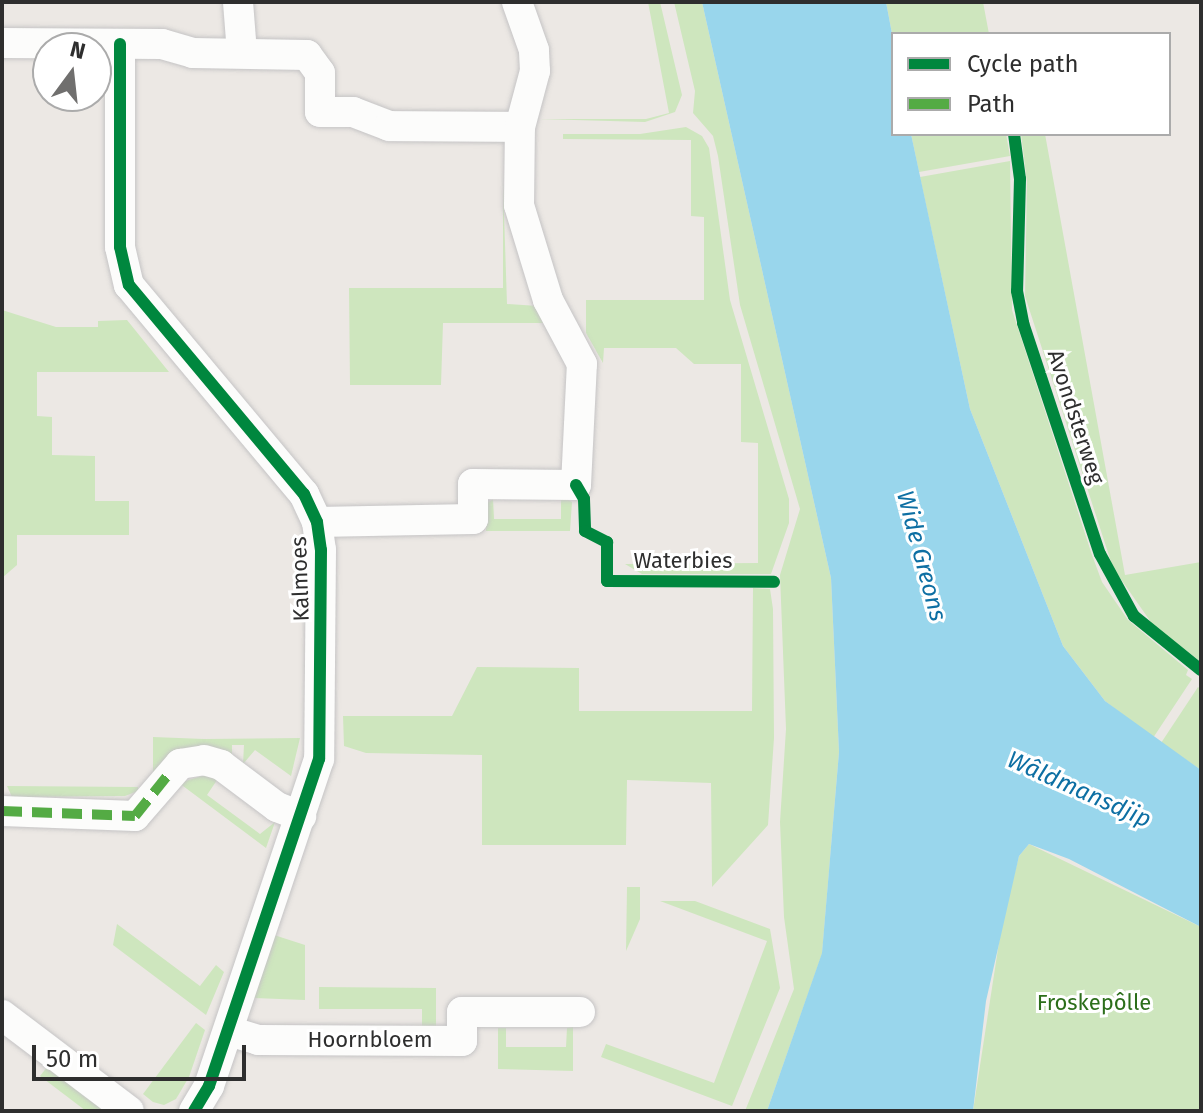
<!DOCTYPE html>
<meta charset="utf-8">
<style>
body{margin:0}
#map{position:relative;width:1203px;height:1113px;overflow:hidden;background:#ece8e4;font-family:"Fira Sans",sans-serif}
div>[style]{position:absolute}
.green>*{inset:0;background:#cee6be}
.water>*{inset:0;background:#99d6ec}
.roads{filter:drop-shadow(0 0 2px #c5c4c5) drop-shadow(0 0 2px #c5c4c5)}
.minor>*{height:30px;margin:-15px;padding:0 15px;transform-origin:15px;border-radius:15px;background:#fcfcfb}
.quiet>*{height:10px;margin-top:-5px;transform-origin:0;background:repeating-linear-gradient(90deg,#54ab44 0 20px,transparent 0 30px)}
.cycleway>*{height:12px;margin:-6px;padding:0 6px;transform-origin:6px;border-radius:6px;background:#00873e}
span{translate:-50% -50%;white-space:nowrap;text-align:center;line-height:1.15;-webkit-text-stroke:6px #fff;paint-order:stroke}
.street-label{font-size:22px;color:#2e2e2e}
.park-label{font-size:22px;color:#2c6e1b}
.water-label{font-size:24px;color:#0d6fa3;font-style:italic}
.frame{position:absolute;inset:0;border:4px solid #2e2e2e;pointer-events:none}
.legend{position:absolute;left:891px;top:32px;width:280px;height:104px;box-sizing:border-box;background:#fff;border:2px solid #ababab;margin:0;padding:10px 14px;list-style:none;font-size:24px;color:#2e2e2e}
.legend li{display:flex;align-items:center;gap:16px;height:40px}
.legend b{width:40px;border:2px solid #ababab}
.north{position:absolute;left:32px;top:32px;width:80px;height:80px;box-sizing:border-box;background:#fff;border:2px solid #ababab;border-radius:50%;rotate:15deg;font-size:22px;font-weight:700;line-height:32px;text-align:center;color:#2e2e2e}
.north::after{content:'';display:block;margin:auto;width:28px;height:36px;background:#706f6e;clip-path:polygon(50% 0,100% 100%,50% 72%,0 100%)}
.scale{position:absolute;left:32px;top:1045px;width:214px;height:36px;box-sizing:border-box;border:4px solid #2e2e2e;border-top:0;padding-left:10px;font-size:24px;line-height:28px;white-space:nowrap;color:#2e2e2e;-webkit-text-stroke:6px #fff;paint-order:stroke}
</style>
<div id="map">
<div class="green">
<i style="clip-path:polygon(648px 2px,660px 2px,682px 95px,675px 112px,645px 122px,539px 119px,646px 119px,669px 113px)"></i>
<i style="clip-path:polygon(674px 2px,702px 2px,831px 578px,839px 752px,822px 954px,767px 1111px,745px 1111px,794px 989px,784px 917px,780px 822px,786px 729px,780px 575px,800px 509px,740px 305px,718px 156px,713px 136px,693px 113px,695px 91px)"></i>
<i style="clip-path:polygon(886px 2px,983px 2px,989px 34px,893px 34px,893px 39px)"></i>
<i style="clip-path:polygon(686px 127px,702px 136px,709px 148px,730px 300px,789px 499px,789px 523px,771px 574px,642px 574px,625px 564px,758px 563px,758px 443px,741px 442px,741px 364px,694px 364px,676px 348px,604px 348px,603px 363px,586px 333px,586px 300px,704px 300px,704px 217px,691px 216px,691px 140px,563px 139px,563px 134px,640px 134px)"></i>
<i style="clip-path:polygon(911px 134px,1006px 134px,1010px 156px,919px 172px)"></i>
<i style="clip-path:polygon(1021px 134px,1045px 134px,1125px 575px,1201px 562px,1201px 662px,1153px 625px,1113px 568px,1025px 296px,1027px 182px)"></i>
<i style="clip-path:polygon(1010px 161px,1012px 310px,1092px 555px,1102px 582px,1128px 620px,1188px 670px,1186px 675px,1192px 679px,1153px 738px,1105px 701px,1063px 646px,970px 409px,920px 177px)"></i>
<i style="clip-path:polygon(503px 183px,507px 304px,538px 306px,548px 323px,443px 323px,441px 385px,350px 385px,349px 288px,503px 288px)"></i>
<i style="clip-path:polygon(2px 310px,56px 327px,98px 327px,98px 321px,127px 320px,169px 372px,37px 372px,37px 416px,52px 417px,52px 455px,95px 456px,95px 501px,129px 501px,129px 535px,17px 535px,17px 565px,2px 578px)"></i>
<i style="clip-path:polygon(493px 499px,494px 519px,561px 519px,561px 499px,567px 499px,572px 502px,570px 531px,486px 531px,487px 503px)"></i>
<i style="clip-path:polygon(753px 588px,770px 589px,773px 609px,774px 738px,768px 825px,712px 887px,711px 783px,627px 780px,626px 845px,482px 845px,482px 755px,366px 753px,344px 746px,343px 716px,452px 716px,477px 667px,579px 668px,579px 711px,752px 711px)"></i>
<i style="clip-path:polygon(1198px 687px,1201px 689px,1201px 770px,1161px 743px)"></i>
<i style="clip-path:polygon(153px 737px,204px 739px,300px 738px,291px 776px,255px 750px,243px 764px,244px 745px,232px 745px,232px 757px,209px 747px,180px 749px,153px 772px)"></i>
<i style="clip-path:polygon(208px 774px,217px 780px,207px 795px,260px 834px,275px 822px,266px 848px,179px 783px)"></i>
<i style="clip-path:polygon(7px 786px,138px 787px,138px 791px,125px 796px,12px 797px)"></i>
<i style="clip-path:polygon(1029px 844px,1201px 927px,1201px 1111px,973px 1111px,1002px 923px,1019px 856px)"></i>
<i style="clip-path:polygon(627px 887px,640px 887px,640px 919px,626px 951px)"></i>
<i style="clip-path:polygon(660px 901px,695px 901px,770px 929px,780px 988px,732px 1106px,601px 1057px,606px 1044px,714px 1083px,767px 941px)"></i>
<i style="clip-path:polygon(117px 924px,200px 986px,216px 965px,224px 972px,206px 1015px,113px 945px)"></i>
<i style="clip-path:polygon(274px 935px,305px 945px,305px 1000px,253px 998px)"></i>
<i style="clip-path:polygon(319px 987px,436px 988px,436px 1028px,422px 1027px,422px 1009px,319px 1009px)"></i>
<i style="clip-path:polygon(196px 1023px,205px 1030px,189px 1077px,176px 1099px,164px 1105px,153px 1102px,143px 1094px)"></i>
<i style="clip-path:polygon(573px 1027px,573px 1071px,498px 1069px,498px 1028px,506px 1028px,506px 1047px,566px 1047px,567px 1028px)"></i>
<i style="clip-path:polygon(48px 1066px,108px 1111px,86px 1111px,40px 1076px)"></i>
</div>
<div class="water">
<i style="clip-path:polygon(702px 2px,886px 2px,893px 39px,893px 134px,911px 134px,970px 409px,1063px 646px,1105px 701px,1201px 770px,1201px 927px,1069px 859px,1029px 844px,1019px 856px,986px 1001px,973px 1111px,767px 1111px,822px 953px,839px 752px,831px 578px)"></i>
</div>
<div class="roads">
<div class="minor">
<i style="left:238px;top:2px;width:51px;rotate:85.5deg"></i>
<i style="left:2px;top:43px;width:160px;rotate:0.4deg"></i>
<i style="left:162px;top:44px;width:32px;rotate:16deg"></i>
<i style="left:193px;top:53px;width:114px;rotate:1deg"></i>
<i style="left:307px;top:55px;width:22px;rotate:54deg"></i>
<i style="left:320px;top:73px;width:39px;rotate:90deg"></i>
<i style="left:320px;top:112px;width:33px"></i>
<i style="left:353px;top:112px;width:39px;rotate:21deg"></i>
<i style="left:389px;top:126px;width:131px;rotate:0.4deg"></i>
<i style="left:120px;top:44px;width:203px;rotate:90deg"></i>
<i style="left:120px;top:247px;width:39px;rotate:77deg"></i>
<i style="left:129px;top:285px;width:273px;rotate:50.1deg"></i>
<i style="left:304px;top:494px;width:31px;rotate:65deg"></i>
<i style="left:317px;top:522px;width:28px;rotate:82deg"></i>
<i style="left:321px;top:550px;width:209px;rotate:90.5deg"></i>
<i style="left:319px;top:759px;width:345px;rotate:108.6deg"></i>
<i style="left:209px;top:1086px;width:29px;rotate:121deg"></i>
<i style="left:317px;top:522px;width:156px;rotate:-1.1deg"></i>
<i style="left:473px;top:519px;width:35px;rotate:-90deg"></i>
<i style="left:473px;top:484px;width:103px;rotate:0.6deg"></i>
<i style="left:576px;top:485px;width:121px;rotate:-87.2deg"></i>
<i style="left:582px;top:364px;width:72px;rotate:-118deg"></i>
<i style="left:548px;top:300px;width:99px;rotate:-107deg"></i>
<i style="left:519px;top:205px;width:78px;rotate:-89.3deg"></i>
<i style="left:520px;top:127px;width:58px;rotate:-75deg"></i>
<i style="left:535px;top:71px;width:21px;rotate:-93deg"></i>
<i style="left:534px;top:50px;width:51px;rotate:-109.5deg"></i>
<i style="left:2px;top:811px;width:133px;rotate:2.2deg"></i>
<i style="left:135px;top:816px;width:69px;rotate:-49.1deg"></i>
<i style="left:180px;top:764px;width:24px;rotate:-9deg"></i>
<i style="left:204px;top:760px;width:18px;rotate:16deg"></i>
<i style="left:221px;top:765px;width:70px;rotate:36.9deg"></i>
<i style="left:277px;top:807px;width:26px;rotate:21deg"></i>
<i style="left:2px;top:1015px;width:159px;rotate:37.1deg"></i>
<i style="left:229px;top:1031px;width:30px;rotate:17deg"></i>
<i style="left:258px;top:1040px;width:204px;rotate:0.3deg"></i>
<i style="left:462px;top:1041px;width:29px;rotate:-90deg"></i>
<i style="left:462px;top:1012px;width:118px"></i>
</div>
</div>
<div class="quiet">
<i style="left:2px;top:811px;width:133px;rotate:2.2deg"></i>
<i style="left:135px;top:816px;width:53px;rotate:-51.2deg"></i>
</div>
<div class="cycleway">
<i style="left:120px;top:44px;width:203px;rotate:90deg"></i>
<i style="left:120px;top:247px;width:39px;rotate:77deg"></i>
<i style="left:129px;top:285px;width:273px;rotate:50.1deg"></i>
<i style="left:304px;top:494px;width:31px;rotate:65deg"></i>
<i style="left:317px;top:522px;width:28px;rotate:82deg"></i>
<i style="left:321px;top:550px;width:209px;rotate:90.5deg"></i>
<i style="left:319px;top:759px;width:345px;rotate:108.6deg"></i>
<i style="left:209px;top:1086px;width:29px;rotate:121deg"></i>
<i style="left:1014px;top:134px;width:45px;rotate:82.4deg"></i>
<i style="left:1020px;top:179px;width:112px;rotate:91.5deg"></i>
<i style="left:1017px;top:291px;width:33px;rotate:79deg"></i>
<i style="left:1023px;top:323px;width:243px;rotate:71.6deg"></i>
<i style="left:1100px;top:554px;width:71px;rotate:61.3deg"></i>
<i style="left:1134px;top:616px;width:86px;rotate:38.9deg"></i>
<i style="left:576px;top:485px;width:16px;rotate:60deg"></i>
<i style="left:584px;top:499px;width:32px;rotate:88deg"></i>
<i style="left:585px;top:531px;width:25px;rotate:27deg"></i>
<i style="left:607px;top:542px;width:39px;rotate:90deg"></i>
<i style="left:607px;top:581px;width:167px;rotate:0.3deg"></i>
</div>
<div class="street-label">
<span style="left:1076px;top:417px;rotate:72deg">Avondsterweg</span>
<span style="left:683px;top:561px">Waterbies</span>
<span style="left:300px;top:579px;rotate:-92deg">Kalmoes</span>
<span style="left:370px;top:1040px">Hoornbloem</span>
</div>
<div class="park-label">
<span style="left:1094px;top:1003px">Froskepôlle</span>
</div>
<div class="water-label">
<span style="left:921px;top:556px;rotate:75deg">Wide Greons</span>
<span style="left:1079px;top:790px;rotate:24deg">Wâldmansdjip</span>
</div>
<div class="frame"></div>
<ul class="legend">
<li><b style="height:10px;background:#00873e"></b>Cycle path</li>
<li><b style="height:10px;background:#54ab44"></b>Path</li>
</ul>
<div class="north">N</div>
<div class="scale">50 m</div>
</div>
